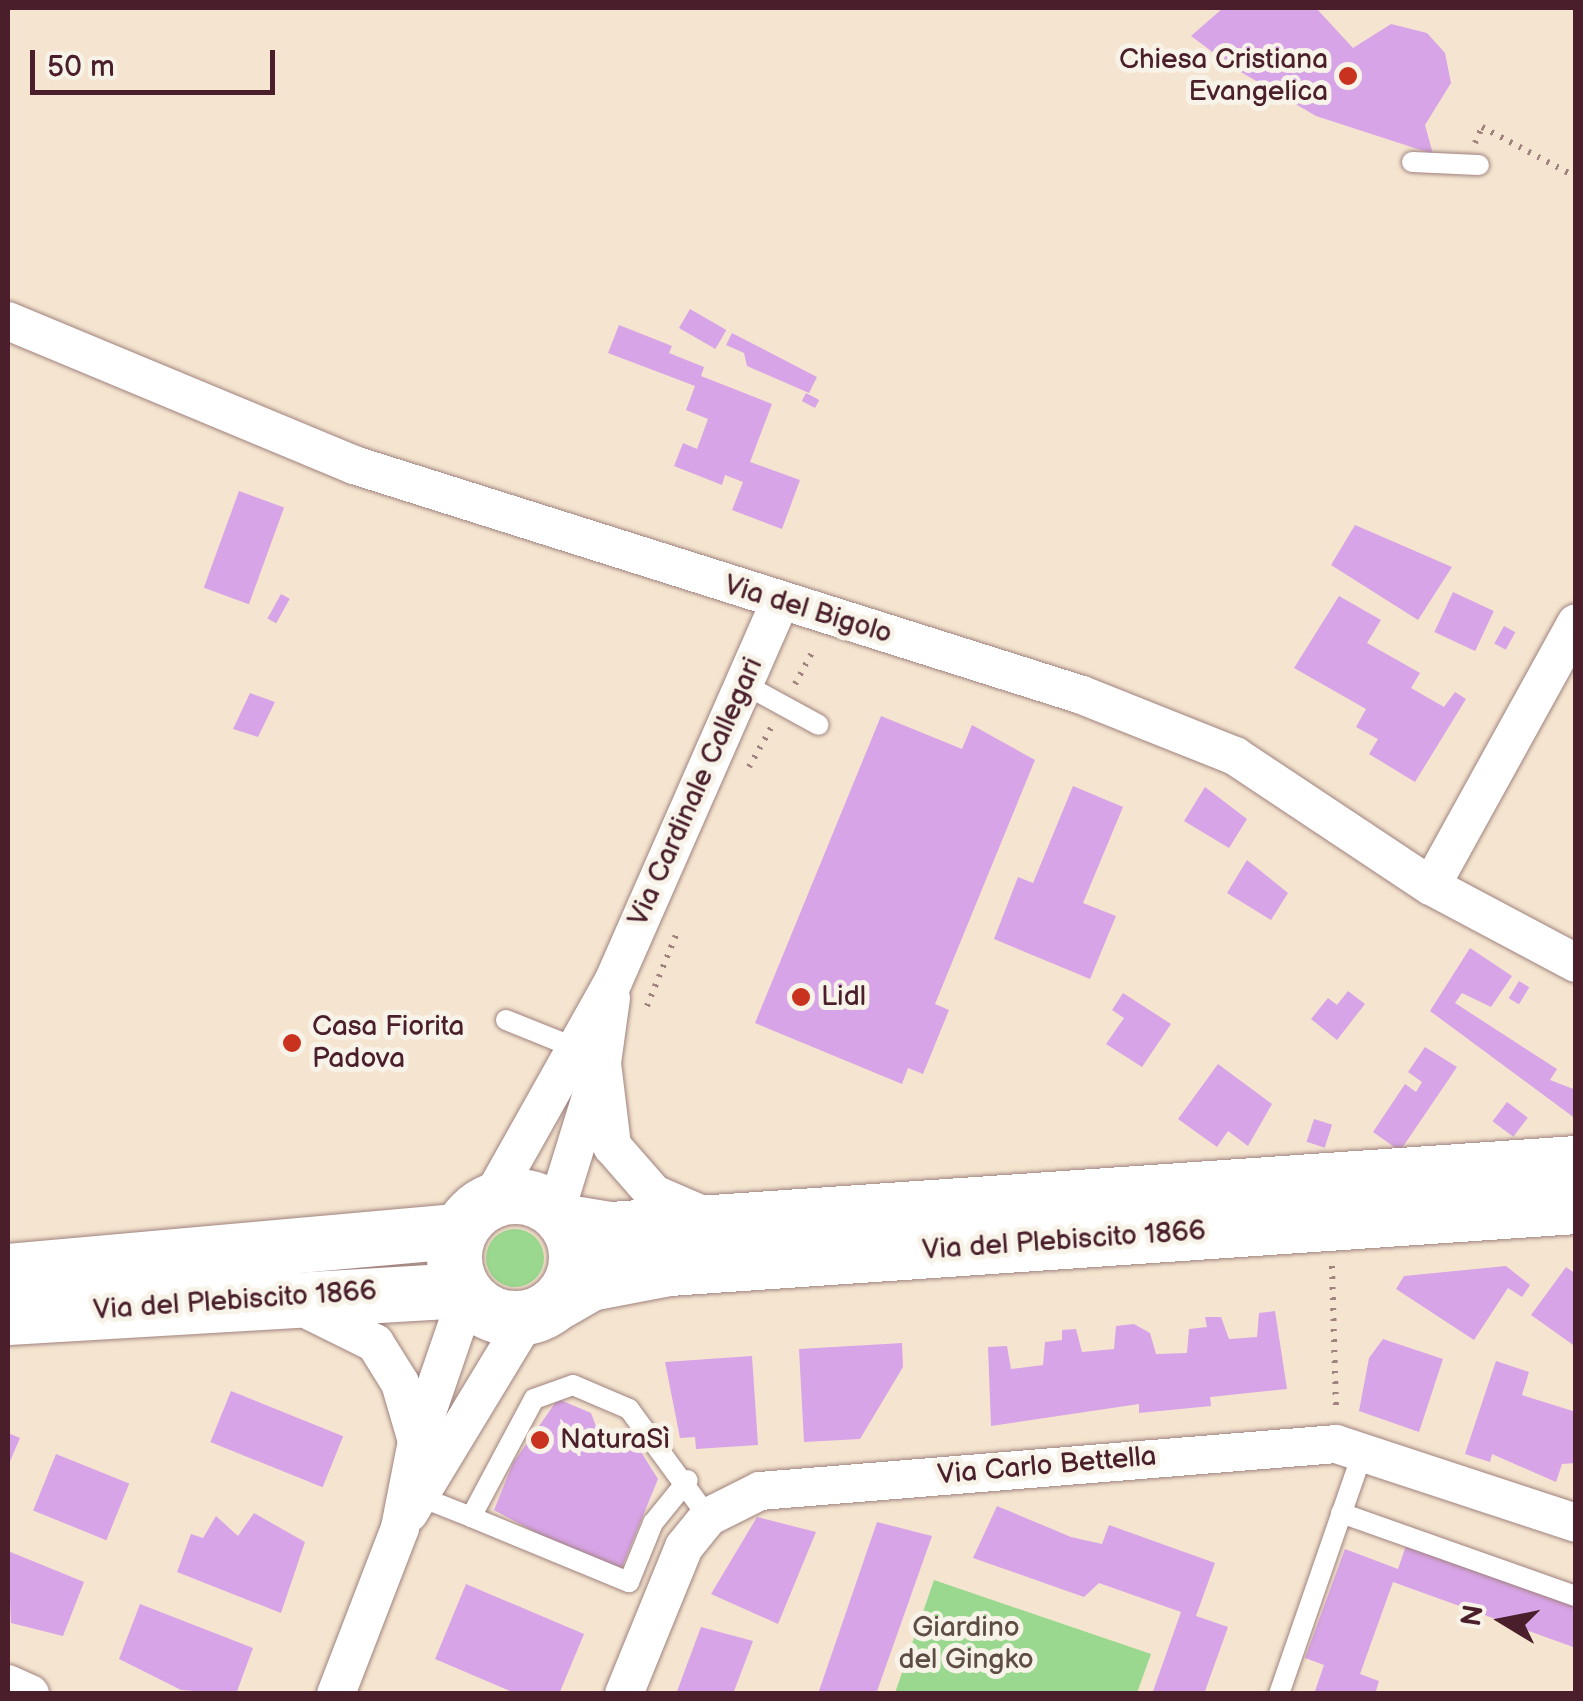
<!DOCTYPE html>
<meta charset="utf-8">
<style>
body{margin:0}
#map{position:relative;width:1583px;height:1701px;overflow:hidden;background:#f5e5d0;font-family:"Balsamiq Sans",sans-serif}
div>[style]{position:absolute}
.green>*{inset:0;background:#99d88e}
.round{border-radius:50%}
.building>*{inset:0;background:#d7a4e7;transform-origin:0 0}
.path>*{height:6px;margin-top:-3px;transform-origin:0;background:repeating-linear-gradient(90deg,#a0827e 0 2.5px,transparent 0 10.5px)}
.roads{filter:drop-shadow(0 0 2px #a0827e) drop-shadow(0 0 2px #a0827e)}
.service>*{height:20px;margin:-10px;padding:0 10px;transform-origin:10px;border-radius:10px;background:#fff}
.minor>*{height:38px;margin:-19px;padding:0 19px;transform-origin:19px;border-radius:19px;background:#fff}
.secondary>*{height:55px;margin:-27.5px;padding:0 27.5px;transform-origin:27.5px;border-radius:27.5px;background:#fff}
.secondary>.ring{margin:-27.5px;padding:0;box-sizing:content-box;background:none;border:55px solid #fff;border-radius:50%}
.dots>*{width:28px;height:28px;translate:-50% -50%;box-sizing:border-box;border:5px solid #f7f3e8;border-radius:50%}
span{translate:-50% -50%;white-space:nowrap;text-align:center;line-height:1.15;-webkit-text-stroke:10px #f7f3e8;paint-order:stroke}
.poi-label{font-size:28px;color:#4a1f2b}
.right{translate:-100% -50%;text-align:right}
.left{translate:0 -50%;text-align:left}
.street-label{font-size:28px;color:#4a1f2b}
.park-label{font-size:28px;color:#5e4d44}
.frame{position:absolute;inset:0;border:10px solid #4a1f2b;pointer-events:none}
.north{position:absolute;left:1453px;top:1571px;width:100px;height:100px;-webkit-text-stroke:8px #f7f3e8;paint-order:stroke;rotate:280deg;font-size:28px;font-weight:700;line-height:40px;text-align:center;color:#4a1f2b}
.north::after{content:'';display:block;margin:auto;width:35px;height:45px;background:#4a1f2b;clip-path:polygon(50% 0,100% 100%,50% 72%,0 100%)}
.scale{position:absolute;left:30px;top:50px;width:245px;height:45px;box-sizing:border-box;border:5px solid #4a1f2b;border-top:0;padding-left:12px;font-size:30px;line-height:35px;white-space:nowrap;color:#4a1f2b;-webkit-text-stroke:8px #f7f3e8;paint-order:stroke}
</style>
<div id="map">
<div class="green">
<i class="round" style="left:486px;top:1229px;width:58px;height:58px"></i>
<i style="clip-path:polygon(934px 1580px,1151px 1654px,1137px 1693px,895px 1693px)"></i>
</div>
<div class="building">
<i style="clip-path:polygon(1223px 8px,1316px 8px,1353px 48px,1391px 24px,1427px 33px,1445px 53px,1451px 83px,1425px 125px,1433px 154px,1316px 116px,1234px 68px,1191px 36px)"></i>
<i style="left:690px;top:309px;width:42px;height:22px;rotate:30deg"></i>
<i style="clip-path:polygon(619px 325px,672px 346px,669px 353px,704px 367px,701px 376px,772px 404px,750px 462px,800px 480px,782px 529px,732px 510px,743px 482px,725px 475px,722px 485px,674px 466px,683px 443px,697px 449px,708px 419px,686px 410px,695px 386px,608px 353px)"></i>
<i style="clip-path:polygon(732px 333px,817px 377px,809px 393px,747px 366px,744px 353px,726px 345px)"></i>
<i style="left:806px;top:393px;width:15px;height:9px;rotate:28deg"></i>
<i style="left:239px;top:491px;width:48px;height:103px;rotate:20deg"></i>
<i style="clip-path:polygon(1355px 525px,1452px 567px,1418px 620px,1331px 565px)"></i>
<i style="left:1453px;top:592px;width:45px;height:44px;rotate:25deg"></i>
<i style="left:281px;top:594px;width:10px;height:28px;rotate:29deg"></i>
<i style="clip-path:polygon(1339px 596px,1381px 620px,1367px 643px,1420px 673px,1411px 688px,1444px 707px,1455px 692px,1466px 699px,1415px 782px,1369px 754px,1378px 739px,1356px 727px,1366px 709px,1294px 668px)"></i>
<i style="left:1504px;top:626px;width:13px;height:20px;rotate:29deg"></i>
<i style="clip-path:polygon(250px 693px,275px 702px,258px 737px,233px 729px)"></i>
<i style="clip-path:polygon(881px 716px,962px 749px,972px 725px,1035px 760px,935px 1004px,949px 1010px,923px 1074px,908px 1068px,902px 1084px,755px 1023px)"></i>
<i style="clip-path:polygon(1073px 786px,1123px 807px,1083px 903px,1116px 916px,1090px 979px,994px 939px,1018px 877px,1033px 883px)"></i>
<i style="clip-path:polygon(1205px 787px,1247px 819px,1229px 848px,1184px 821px)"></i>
<i style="clip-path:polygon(1247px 860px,1288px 893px,1271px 920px,1227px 893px)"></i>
<i style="clip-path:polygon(1470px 948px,1512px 976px,1491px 1007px,1462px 993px,1455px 1003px,1557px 1069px,1550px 1080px,1576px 1090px,1576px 1119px,1430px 1011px)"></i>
<i style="left:1519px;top:981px;width:12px;height:20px;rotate:31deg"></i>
<i style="clip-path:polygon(1348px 991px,1365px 1004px,1337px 1040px,1311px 1019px,1328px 998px,1337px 1005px)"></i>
<i style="clip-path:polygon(1123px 993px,1171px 1024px,1142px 1067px,1106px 1044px,1124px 1018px,1112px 1010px)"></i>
<i style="clip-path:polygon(1425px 1047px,1457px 1067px,1400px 1151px,1373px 1132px,1405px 1084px,1416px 1092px,1422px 1082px,1408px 1072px)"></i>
<i style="clip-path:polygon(1218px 1064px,1272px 1104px,1248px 1146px,1228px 1131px,1217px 1147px,1178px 1119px)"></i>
<i style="left:1507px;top:1102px;width:26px;height:24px;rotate:37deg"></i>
<i style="left:1314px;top:1119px;width:19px;height:24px;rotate:18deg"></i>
<i style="clip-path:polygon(1506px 1266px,1530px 1285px,1522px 1297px,1508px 1288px,1474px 1340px,1396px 1289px,1404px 1276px)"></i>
<i style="clip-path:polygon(1566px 1267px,1576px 1274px,1576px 1347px,1531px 1315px)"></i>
<i style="clip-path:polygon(1275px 1311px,1287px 1389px,1210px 1397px,1211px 1406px,1139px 1413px,1139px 1404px,991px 1426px,988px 1347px,1007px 1346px,1011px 1369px,1043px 1365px,1045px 1342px,1062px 1340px,1062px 1330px,1076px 1329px,1082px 1352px,1114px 1349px,1116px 1326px,1134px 1324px,1150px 1333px,1156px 1354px,1187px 1353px,1189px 1329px,1207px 1327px,1205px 1317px,1221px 1317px,1229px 1339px,1257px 1337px,1259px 1313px)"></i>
<i style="clip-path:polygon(1383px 1339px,1443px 1359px,1419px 1432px,1359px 1411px,1369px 1358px)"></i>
<i style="clip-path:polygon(902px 1343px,903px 1367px,860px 1439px,804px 1442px,799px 1349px)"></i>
<i style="clip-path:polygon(752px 1356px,758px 1445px,696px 1449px,695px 1437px,680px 1438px,665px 1362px)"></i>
<i style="clip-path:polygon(1496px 1361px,1529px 1372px,1522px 1395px,1576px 1412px,1576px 1463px,1562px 1464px,1556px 1482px,1492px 1454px,1490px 1462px,1465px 1454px)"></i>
<i style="left:231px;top:1391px;width:121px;height:55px;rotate:22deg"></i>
<i style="clip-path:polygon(558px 1399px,591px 1413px,600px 1437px,641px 1452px,658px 1479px,618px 1577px,494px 1510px,513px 1463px)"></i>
<i style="clip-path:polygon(8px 1433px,20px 1438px,8px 1466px)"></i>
<i style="left:56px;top:1454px;width:79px;height:61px;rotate:22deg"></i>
<i style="clip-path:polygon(997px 1506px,1071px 1537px,1102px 1544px,1109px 1525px,1215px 1563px,1196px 1616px,1228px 1627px,1204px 1694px,1152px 1694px,1181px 1612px,1099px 1583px,1084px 1597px,973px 1558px)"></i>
<i style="clip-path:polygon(254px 1513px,305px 1542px,281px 1613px,177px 1572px,191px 1534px,203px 1538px,216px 1516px,238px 1536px)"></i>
<i style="clip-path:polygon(757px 1517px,816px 1532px,778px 1624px,711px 1594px)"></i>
<i style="clip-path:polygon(877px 1522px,932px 1536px,876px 1694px,818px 1694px)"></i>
<i style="clip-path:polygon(1409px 1537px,1576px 1597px,1576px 1648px,1393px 1582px,1360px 1674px,1379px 1681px,1375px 1694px,1314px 1694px,1324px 1665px,1305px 1658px,1345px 1549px,1398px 1569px)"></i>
<i style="clip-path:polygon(8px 1551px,84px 1582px,63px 1636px,11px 1623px)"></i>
<i style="clip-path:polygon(466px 1584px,584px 1634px,559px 1694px,517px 1694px,435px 1659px)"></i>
<i style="clip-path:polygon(140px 1604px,253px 1648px,236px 1694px,181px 1690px,119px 1659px)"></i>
<i style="clip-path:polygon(701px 1627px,753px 1641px,733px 1694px,676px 1694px)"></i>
</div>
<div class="path">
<i style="left:1475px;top:143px;width:17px;rotate:-66deg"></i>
<i style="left:1482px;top:127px;width:106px;rotate:28deg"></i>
<i style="left:795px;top:684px;width:42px;rotate:-61.6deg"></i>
<i style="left:749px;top:767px;width:47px;rotate:-60.7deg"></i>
<i style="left:647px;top:1006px;width:82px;rotate:-67.8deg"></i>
<i style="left:1332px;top:1266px;width:147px;rotate:88.4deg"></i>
</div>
<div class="roads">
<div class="service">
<i style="left:1412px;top:162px;width:67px;rotate:2.6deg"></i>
<i style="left:744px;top:684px;width:85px;rotate:28.7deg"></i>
<i style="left:506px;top:1020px;width:72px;rotate:21.9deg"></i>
<i style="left:413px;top:1494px;width:62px;rotate:21.6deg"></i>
<i style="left:471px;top:1517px;width:134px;rotate:-61.9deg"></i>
<i style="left:534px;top:1399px;width:41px;rotate:-19.7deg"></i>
<i style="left:573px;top:1385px;width:61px;rotate:23.2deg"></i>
<i style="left:629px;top:1409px;width:134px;rotate:53.8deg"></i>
<i style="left:1341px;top:1513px;width:249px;rotate:19.5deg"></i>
<i style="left:471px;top:1517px;width:171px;rotate:22.4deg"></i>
<i style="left:629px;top:1582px;width:64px;rotate:-67.9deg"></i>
<i style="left:653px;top:1523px;width:55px;rotate:-50.9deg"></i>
<i style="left:1279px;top:1694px;width:257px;rotate:-70.9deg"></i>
</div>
<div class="minor">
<i style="left:8px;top:321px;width:375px;rotate:22.6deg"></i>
<i style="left:354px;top:465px;width:763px;rotate:17.53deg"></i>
<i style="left:1082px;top:695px;width:165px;rotate:21.7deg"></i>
<i style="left:1235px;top:756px;width:235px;rotate:33.6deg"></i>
<i style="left:1431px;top:886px;width:164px;rotate:28deg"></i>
<i style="left:1431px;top:886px;width:300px;rotate:-61.1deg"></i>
<i style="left:611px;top:998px;width:66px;rotate:97.9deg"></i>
<i style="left:602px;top:1063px;width:84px;rotate:83.1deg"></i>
<i style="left:612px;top:1146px;width:64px;rotate:48.8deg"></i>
<i style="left:654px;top:1194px;width:56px;rotate:23.3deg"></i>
<i style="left:490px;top:1201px;width:251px;rotate:-60.7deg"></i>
<i style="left:613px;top:982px;width:414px;rotate:-66.3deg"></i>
<i style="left:556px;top:1210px;width:132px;rotate:-72.8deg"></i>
<i style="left:300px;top:1306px;width:84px;rotate:26.3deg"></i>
<i style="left:375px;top:1343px;width:47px;rotate:58deg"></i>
<i style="left:400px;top:1383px;width:60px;rotate:73.7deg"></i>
<i style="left:409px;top:1513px;width:228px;rotate:-58.8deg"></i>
<i style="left:8px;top:1684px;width:24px;rotate:24deg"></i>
<i style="left:336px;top:1694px;width:178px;rotate:-68.9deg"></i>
<i style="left:400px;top:1528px;width:89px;rotate:-78.9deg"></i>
<i style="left:417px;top:1441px;width:153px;rotate:-71deg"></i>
<i style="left:624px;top:1694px;width:159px;rotate:-67.8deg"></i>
<i style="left:684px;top:1547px;width:38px;rotate:-51deg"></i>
<i style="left:708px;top:1517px;width:58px;rotate:-26.6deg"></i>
<i style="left:760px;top:1491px;width:578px;rotate:-4.66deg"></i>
<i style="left:1336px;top:1444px;width:253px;rotate:18.2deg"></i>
</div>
<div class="secondary">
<i class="ring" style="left:454px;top:1196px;width:67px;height:67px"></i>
<i style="left:566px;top:1222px;width:45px;rotate:9deg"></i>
<i style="left:610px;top:1229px;width:968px;rotate:-3.91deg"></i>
<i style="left:8px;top:1271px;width:453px;rotate:-5.1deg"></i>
<i style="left:559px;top:1301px;width:36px;rotate:-30deg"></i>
<i style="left:590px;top:1283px;width:80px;rotate:-10.8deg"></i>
<i style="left:669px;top:1268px;width:909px;rotate:-3.91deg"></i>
<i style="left:8px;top:1317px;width:456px;rotate:-3.4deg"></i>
</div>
</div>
<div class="dots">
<i style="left:1348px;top:76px;background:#c8321e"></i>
<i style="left:801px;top:997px;background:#c8321e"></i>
<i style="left:292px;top:1043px;background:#c8321e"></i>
<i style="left:540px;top:1440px;background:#c8321e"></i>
</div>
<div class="poi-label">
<span class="right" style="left:1328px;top:76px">Chiesa Cristiana<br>Evangelica</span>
<span class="left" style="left:821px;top:997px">Lidl</span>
<span class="left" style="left:312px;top:1043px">Casa Fiorita<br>Padova</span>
<span class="left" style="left:560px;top:1440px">NaturaSì</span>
</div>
<div class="street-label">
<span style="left:808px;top:610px;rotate:17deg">Via del Bigolo</span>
<span style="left:696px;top:792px;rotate:-66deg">Via Cardinale Callegari</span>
<span style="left:1064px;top:1241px;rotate:-4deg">Via del Plebiscito 1866</span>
<span style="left:235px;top:1301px;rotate:-4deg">Via del Plebiscito 1866</span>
<span style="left:1047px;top:1466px;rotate:-5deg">Via Carlo Bettella</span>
</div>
<div class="park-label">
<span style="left:966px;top:1644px">Giardino<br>del Gingko</span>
</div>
<div class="frame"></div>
<div class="north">N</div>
<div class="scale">50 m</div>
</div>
